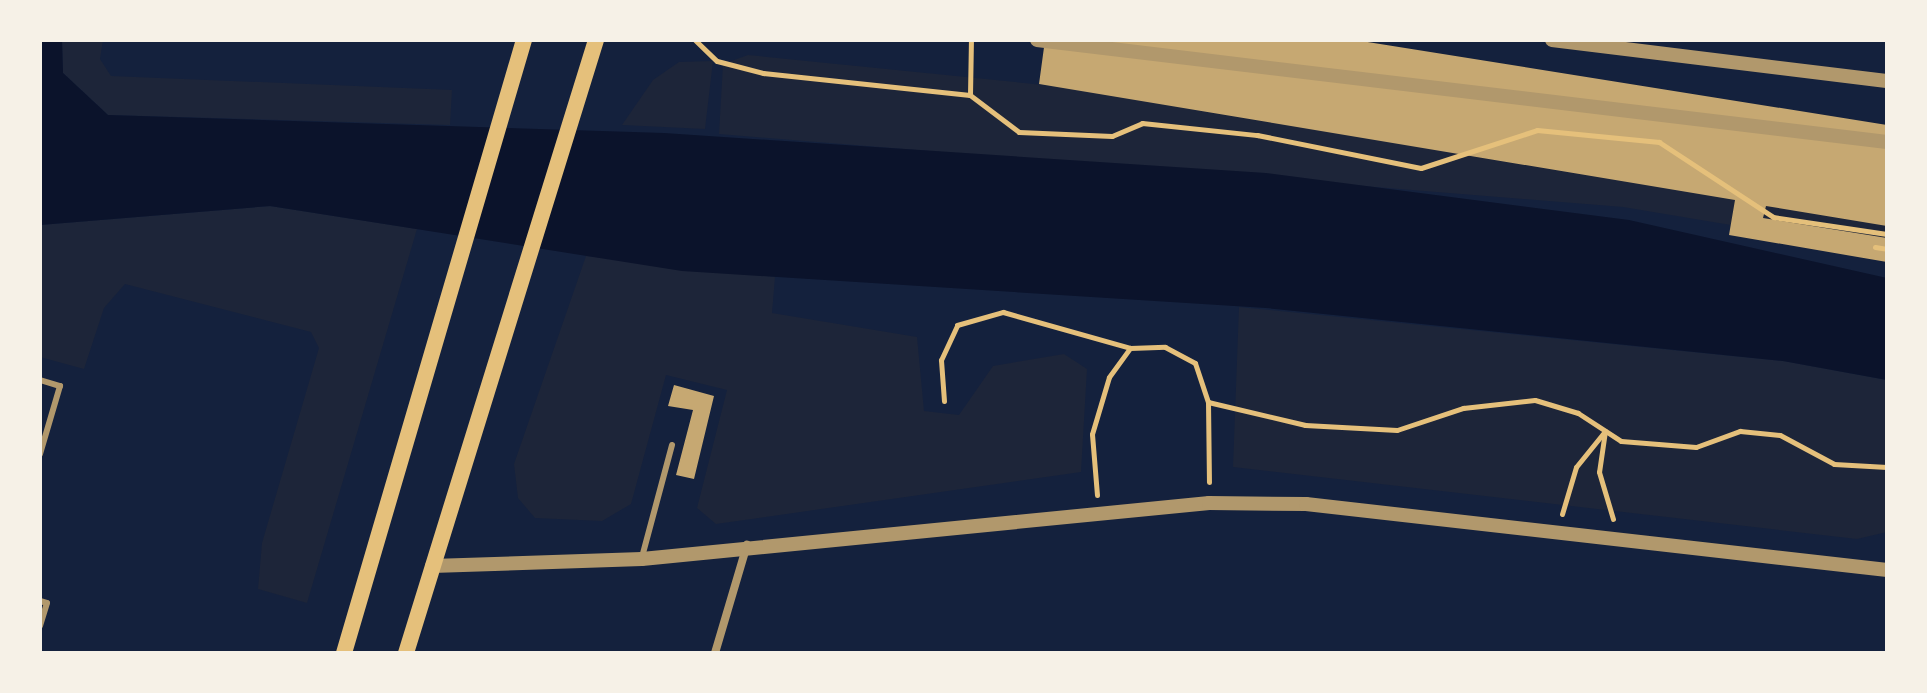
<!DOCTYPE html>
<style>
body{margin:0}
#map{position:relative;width:1927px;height:693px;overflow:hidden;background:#14213d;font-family:Mulish,sans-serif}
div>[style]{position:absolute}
.green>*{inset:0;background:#1d2539}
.water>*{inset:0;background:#0b132b}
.building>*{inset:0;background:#c6a872}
.path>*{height:5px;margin:-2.5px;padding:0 2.5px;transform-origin:2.5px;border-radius:2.5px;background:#e5c07b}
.service>*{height:6px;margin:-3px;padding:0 3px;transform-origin:3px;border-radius:3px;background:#b1986c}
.minor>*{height:8px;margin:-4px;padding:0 4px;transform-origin:4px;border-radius:4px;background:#b1986c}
.tertiary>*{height:14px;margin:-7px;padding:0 7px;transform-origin:7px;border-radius:7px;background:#b1986c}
.secondary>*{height:16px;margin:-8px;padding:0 8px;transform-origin:8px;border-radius:8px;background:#e5c07b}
span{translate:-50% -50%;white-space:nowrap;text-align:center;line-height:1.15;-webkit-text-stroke:7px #f6f1e7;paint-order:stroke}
.frame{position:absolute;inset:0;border:42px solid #f6f1e7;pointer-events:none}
</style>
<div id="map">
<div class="green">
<i style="clip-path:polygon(62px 40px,103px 40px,100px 59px,111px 76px,452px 90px,450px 125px,108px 115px,63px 73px)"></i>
<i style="clip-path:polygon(748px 55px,1400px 121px,1887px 208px,1887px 251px,1623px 207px,719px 134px,723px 64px)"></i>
<i style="clip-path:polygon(713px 61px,705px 129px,622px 125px,653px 80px,679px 62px)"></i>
<i style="clip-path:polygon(270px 206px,417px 229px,307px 603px,258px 589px,262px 543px,319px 348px,311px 332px,125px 284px,104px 308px,84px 369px,40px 357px,40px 225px)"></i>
<i style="clip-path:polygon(586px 256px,775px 277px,772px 313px,917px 337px,924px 411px,959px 415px,993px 366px,1064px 354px,1087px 369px,1081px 472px,716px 524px,697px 508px,727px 390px,666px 375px,631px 504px,602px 521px,535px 518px,518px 498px,514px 464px)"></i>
<i style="clip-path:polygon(1239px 307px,1783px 361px,1887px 380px,1887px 532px,1857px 539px,1233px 467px)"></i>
</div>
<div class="water">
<i style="clip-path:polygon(40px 40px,62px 40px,63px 73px,108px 115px,664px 133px,1266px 173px,1629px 220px,1887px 278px,1887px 380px,1783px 361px,1266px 308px,682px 271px,270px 206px,40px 225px)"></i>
</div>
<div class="building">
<i style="clip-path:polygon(1045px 40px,1355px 40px,1887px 125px,1887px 226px,1766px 206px,1763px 218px,1887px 238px,1887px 262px,1729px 235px,1735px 200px,1039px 84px)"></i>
<i style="clip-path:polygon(674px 385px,714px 396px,694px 479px,676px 475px,693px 410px,668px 406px)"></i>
</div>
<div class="path">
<i style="left:695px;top:40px;width:30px;rotate:44deg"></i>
<i style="left:717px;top:61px;width:48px;rotate:14.6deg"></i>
<i style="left:763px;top:73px;width:208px;rotate:6.1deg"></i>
<i style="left:970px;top:95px;width:61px;rotate:37.1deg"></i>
<i style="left:1019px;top:132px;width:93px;rotate:2.5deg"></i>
<i style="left:1112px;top:136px;width:33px;rotate:-23deg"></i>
<i style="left:1142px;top:123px;width:116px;rotate:6deg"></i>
<i style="left:1257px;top:135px;width:167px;rotate:11.4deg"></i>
<i style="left:1421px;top:168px;width:122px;rotate:-18.1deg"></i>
<i style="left:1537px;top:130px;width:123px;rotate:5.6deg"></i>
<i style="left:1659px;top:142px;width:136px;rotate:33.3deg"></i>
<i style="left:1773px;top:217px;width:115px;rotate:8.5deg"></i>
<i style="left:970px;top:95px;width:55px;rotate:-89deg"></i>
<i style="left:1875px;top:247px;width:12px;rotate:9deg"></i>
<i style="left:944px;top:401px;width:41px;rotate:-94.2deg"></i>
<i style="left:941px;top:360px;width:38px;rotate:-65deg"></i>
<i style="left:957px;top:325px;width:48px;rotate:-15.8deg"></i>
<i style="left:1003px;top:312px;width:132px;rotate:15.8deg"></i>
<i style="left:1208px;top:402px;width:100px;rotate:13.3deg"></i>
<i style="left:1305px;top:425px;width:92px;rotate:3.1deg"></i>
<i style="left:1397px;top:430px;width:70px;rotate:-18.4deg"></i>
<i style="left:1463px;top:408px;width:72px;rotate:-6.3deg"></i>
<i style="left:1535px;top:400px;width:45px;rotate:16.8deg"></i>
<i style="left:1578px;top:413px;width:51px;rotate:33.1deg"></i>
<i style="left:1621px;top:441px;width:75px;rotate:4.6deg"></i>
<i style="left:1696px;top:447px;width:47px;rotate:-20deg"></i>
<i style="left:1740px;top:431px;width:40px;rotate:5.7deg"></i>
<i style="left:1780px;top:435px;width:61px;rotate:28.2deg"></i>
<i style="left:1834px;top:464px;width:53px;rotate:3.2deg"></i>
<i style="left:1097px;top:495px;width:61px;rotate:-94.7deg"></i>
<i style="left:1092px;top:434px;width:59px;rotate:-73.4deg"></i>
<i style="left:1109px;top:377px;width:36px;rotate:-54deg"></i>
<i style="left:1130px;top:348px;width:35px;rotate:-2deg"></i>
<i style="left:1165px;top:347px;width:34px;rotate:28deg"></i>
<i style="left:1195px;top:363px;width:41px;rotate:71.6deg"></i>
<i style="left:1208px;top:402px;width:80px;rotate:89.3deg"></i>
<i style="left:1562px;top:514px;width:49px;rotate:-73.4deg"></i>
<i style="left:1576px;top:467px;width:46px;rotate:-51.1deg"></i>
<i style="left:1605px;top:431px;width:41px;rotate:98.3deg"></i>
<i style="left:1599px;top:472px;width:49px;rotate:73.4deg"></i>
</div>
<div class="service">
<i style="left:40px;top:380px;width:21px;rotate:17deg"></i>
<i style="left:60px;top:386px;width:71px;rotate:106.4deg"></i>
<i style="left:642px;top:557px;width:116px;rotate:-75deg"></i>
<i style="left:40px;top:601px;width:7px;rotate:16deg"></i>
<i style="left:47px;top:603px;width:24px;rotate:107deg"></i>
</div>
<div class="minor">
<i style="left:715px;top:653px;width:113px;rotate:-73.5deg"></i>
</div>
<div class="tertiary">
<i style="left:1037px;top:40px;width:856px;rotate:6.84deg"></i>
<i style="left:1552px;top:40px;width:337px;rotate:7deg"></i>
<i style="left:432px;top:566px;width:210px;rotate:-1.9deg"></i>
<i style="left:642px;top:559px;width:570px;rotate:-5.64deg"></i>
<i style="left:1209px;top:503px;width:97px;rotate:0.6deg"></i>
<i style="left:1306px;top:504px;width:585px;rotate:6.48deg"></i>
</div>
<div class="secondary">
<i style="left:344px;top:653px;width:639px;rotate:-73.64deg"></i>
<i style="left:406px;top:653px;width:642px;rotate:-72.78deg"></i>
</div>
<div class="frame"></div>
</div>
